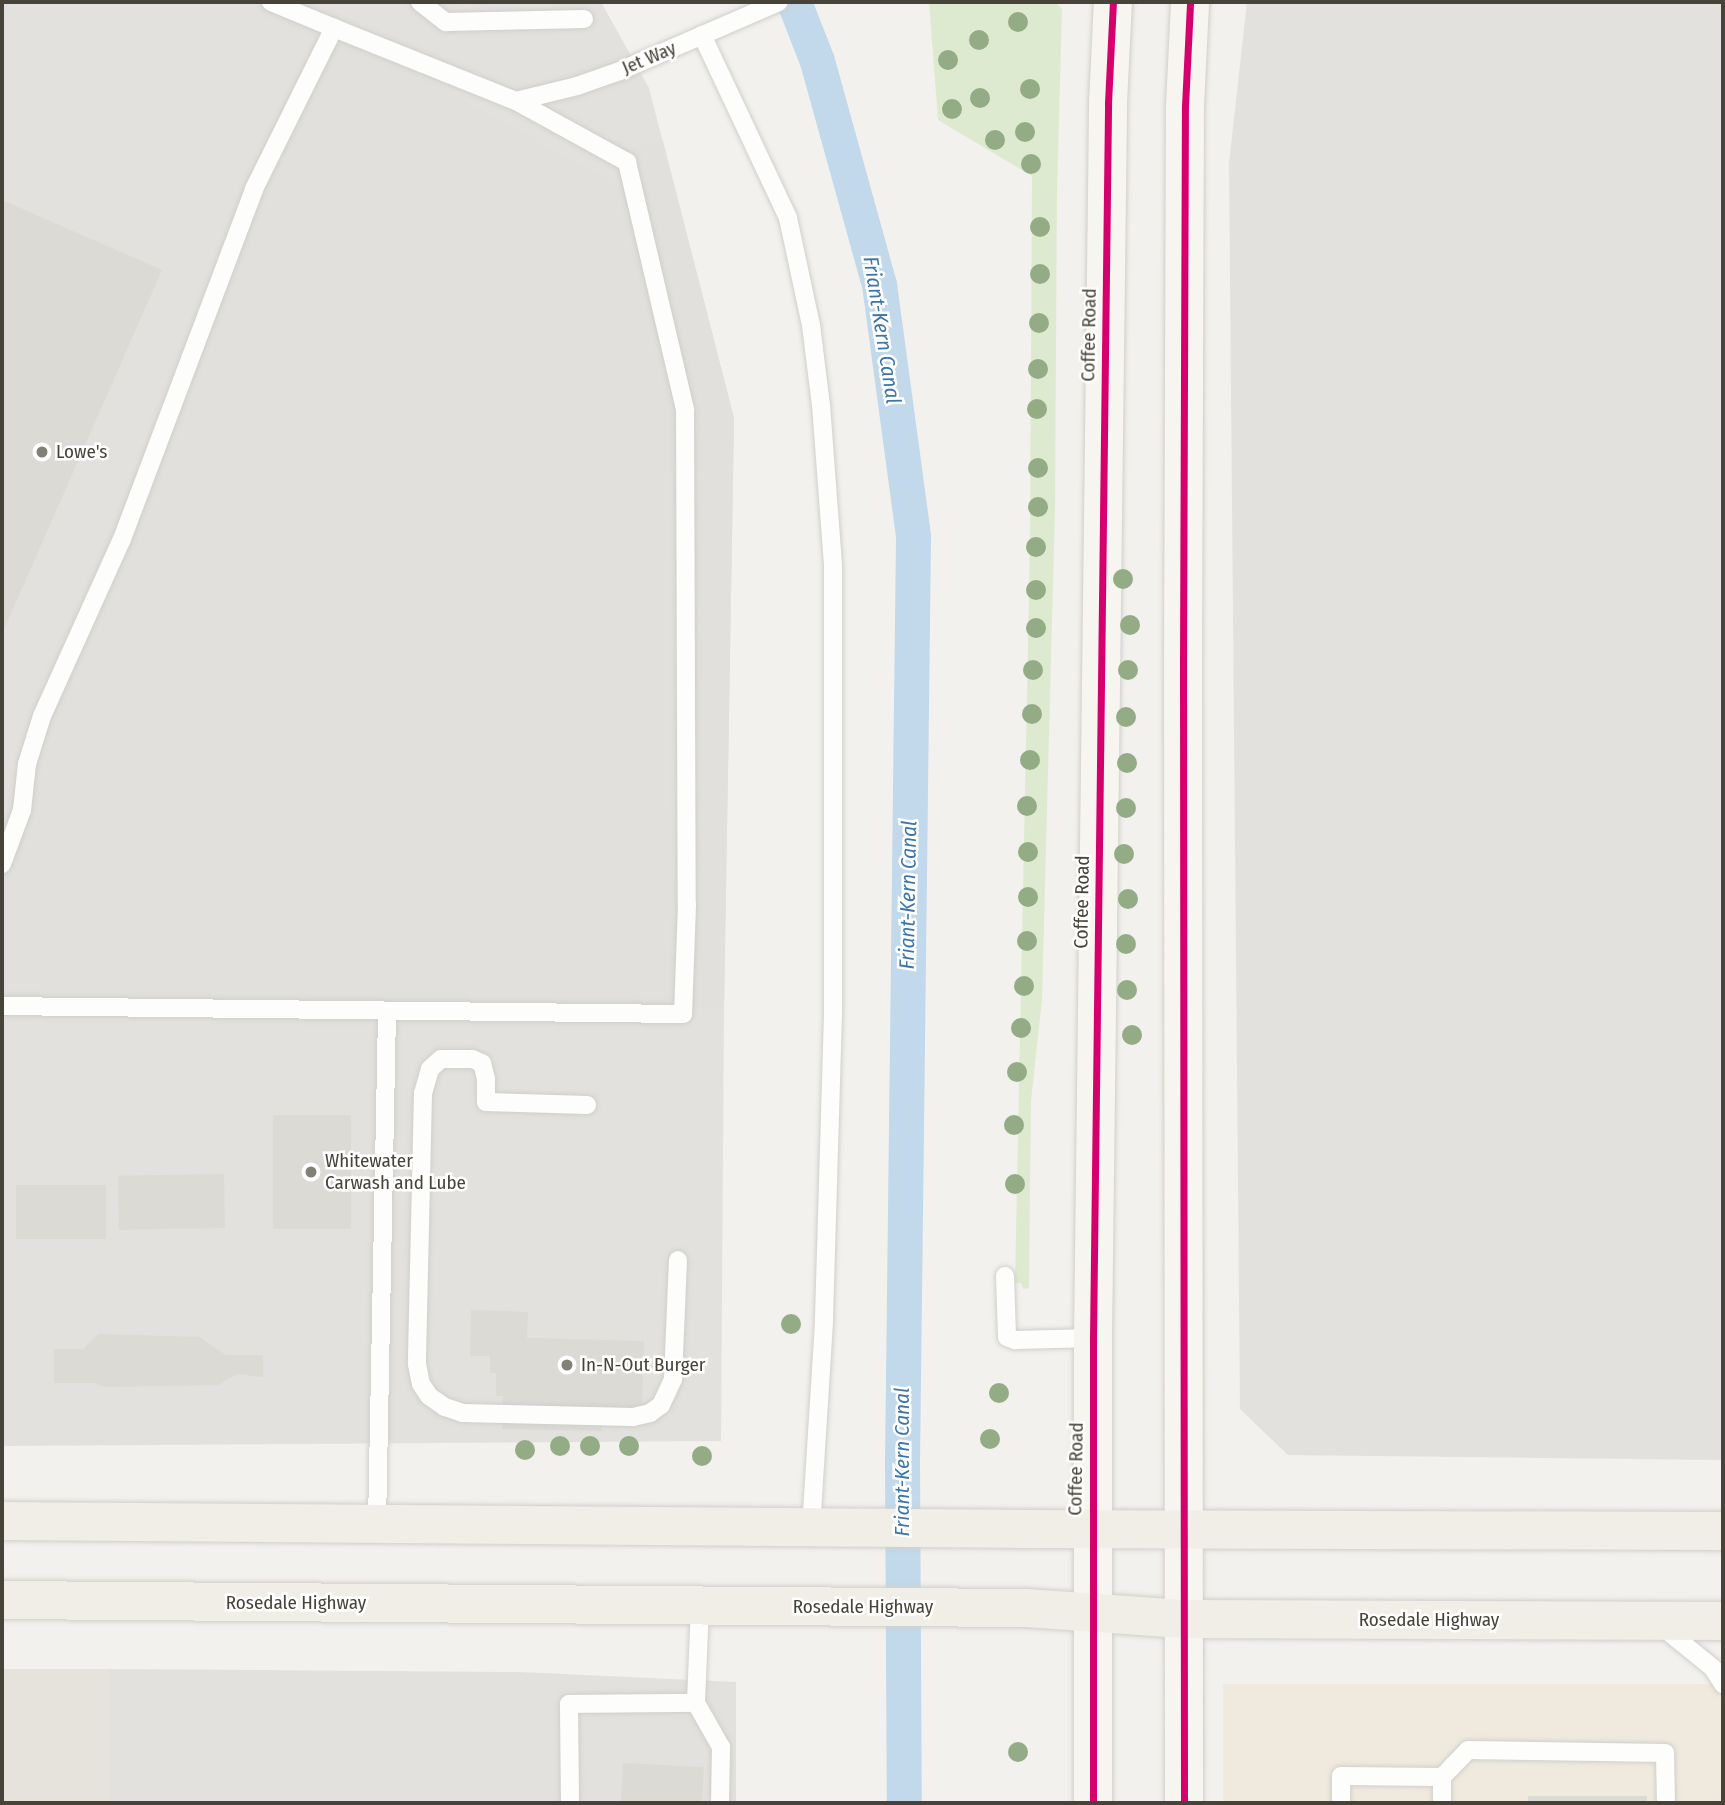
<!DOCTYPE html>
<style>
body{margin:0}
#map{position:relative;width:1725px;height:1805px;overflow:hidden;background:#f2f1ed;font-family:"Fira Sans Condensed",sans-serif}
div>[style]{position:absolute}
.residential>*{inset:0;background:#e5e3db;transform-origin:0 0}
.commercial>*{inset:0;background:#f0eade;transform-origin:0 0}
.industrial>*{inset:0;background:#e3e1dd}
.green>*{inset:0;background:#deeacf}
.parking>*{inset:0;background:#e1e0dc}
.canal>*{height:35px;margin:-17.5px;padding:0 17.5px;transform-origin:17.5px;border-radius:17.5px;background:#c2d8eb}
.building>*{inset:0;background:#dbdad5;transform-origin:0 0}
.roads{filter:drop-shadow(0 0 2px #d0cfcb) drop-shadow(0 0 2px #d0cfcb)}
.lane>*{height:18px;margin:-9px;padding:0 9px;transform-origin:9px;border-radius:9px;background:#fdfdfc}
.secondary>*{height:38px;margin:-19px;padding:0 19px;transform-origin:19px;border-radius:19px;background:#f6f5f0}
.primary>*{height:38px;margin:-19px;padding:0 19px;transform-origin:19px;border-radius:19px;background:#f0eee6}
.cycleway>*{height:7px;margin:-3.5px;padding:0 3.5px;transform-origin:3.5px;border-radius:3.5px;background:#d6006c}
.trees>*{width:20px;height:20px;margin:-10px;border-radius:50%;background:#93ac86}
.dots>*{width:19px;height:19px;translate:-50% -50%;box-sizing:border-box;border:4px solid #fff;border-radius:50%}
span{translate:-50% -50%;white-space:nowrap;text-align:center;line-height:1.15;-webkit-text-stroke:5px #fff;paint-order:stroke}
.street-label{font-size:19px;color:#474339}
.poi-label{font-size:19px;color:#474339}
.left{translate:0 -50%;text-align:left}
.water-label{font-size:21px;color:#3b75aa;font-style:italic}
.frame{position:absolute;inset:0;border:4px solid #474339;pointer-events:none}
</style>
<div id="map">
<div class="residential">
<i style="left:2px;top:1669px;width:107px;height:134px"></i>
</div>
<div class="commercial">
<i style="left:1223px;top:1684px;width:500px;height:119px"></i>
</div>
<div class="industrial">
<i style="clip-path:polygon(2px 2px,601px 2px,649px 88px,734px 418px,724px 1007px,721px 1441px,2px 1446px)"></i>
<i style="clip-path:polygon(1247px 2px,1723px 2px,1723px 1460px,1288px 1455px,1240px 1409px,1229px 163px)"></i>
<i style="clip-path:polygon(109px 1669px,519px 1672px,736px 1682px,736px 1803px,109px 1803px)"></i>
</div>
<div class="green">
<i style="clip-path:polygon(929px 2px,1055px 2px,1062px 9px,1057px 192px,1055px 509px,1042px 999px,1031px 1101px,1029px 1288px,1023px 1289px,1021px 1283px,1015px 1283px,1030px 545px,1032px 176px,938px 120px)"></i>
</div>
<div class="parking">
<i style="clip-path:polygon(334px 28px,639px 197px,633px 148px,663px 141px,734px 418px,724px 1007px,387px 1012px,2px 1006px,2px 864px,27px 764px,219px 277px)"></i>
</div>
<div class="canal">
<i style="left:794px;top:2px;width:63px;rotate:68.7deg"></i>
<i style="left:817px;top:61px;width:231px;rotate:74.5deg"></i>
<i style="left:879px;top:284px;width:255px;rotate:82.3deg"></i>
<i style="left:913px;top:537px;width:922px;rotate:90.68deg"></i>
<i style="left:902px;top:1459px;width:344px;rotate:89.7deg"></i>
</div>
<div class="building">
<i style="clip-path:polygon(2px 200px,162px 270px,2px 634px)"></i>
<i style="left:273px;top:1115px;width:78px;height:114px"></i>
<i style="left:224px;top:1174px;width:54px;height:106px;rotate:89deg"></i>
<i style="left:16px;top:1185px;width:90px;height:54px"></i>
<i style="clip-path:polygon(471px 1310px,528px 1312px,527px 1338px,644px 1341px,642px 1409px,603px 1408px,602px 1431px,502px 1429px,503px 1396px,496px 1396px,496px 1373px,490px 1373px,490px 1356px,470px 1356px)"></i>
<i style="clip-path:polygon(98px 1334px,199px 1337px,226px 1355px,263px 1355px,263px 1377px,237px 1374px,218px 1385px,106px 1387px,95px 1383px,54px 1383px,54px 1349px,83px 1349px)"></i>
<i style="left:623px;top:1763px;width:81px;height:40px;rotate:3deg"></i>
<i style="left:1528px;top:1796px;width:119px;height:11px"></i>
</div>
<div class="roads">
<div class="lane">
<i style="left:271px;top:2px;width:68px;rotate:22.4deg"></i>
<i style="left:420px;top:2px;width:33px;rotate:38deg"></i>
<i style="left:446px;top:22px;width:138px;rotate:-1.2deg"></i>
<i style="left:702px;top:35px;width:202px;rotate:64.8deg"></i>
<i style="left:788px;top:218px;width:109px;rotate:77.9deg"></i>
<i style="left:811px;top:325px;width:81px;rotate:82.9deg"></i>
<i style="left:821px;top:405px;width:161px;rotate:85.7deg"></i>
<i style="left:833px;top:566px;width:448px;rotate:90deg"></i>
<i style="left:833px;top:1014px;width:308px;rotate:91.7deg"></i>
<i style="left:824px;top:1322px;width:204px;rotate:93.6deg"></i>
<i style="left:516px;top:101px;width:63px;rotate:-13.8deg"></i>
<i style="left:577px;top:86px;width:46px;rotate:-19.2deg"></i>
<i style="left:620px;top:71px;width:173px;rotate:-23.5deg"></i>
<i style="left:2px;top:864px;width:58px;rotate:-69.7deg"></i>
<i style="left:22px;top:810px;width:46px;rotate:-83.8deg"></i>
<i style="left:27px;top:764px;width:50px;rotate:-72.6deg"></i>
<i style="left:42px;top:716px;width:194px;rotate:-65.7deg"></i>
<i style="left:122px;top:539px;width:374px;rotate:-69.3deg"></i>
<i style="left:254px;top:189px;width:180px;rotate:-63.6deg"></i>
<i style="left:334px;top:28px;width:196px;rotate:21.9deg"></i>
<i style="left:516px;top:101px;width:127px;rotate:28.8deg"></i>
<i style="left:627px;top:162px;width:255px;rotate:76.8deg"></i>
<i style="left:685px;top:410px;width:495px;rotate:89.8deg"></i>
<i style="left:687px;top:905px;width:109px;rotate:92.1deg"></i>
<i style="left:683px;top:1014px;width:681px;rotate:-179.33deg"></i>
<i style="left:587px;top:1105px;width:101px;rotate:-178.3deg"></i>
<i style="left:486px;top:1102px;width:23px;rotate:-90deg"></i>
<i style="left:486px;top:1079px;width:16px;rotate:-104deg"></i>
<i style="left:482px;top:1063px;width:11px;rotate:-158deg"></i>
<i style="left:472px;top:1059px;width:31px;rotate:180deg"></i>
<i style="left:441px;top:1059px;width:15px;rotate:138deg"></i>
<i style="left:430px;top:1069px;width:25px;rotate:106deg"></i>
<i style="left:423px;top:1093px;width:271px;rotate:91.3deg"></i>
<i style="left:417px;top:1364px;width:20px;rotate:79deg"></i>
<i style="left:421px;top:1384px;width:14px;rotate:56deg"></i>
<i style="left:429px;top:1396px;width:19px;rotate:35deg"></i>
<i style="left:445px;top:1407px;width:18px;rotate:19deg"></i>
<i style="left:462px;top:1413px;width:171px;rotate:1.3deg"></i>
<i style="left:633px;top:1417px;width:17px;rotate:-13deg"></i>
<i style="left:650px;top:1413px;width:14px;rotate:-36deg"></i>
<i style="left:661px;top:1405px;width:29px;rotate:-65deg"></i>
<i style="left:673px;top:1379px;width:119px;rotate:-87.6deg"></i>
<i style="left:1005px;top:1276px;width:61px;rotate:88.1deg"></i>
<i style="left:1007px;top:1337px;width:9px;rotate:21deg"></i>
<i style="left:1015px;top:1340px;width:78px;rotate:-1.5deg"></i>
<i style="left:377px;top:1524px;width:512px;rotate:-88.88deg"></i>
<i style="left:700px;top:1606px;width:97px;rotate:92.4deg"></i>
<i style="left:696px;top:1703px;width:51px;rotate:60.4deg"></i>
<i style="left:721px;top:1747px;width:56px;rotate:91deg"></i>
<i style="left:1660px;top:1625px;width:68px;rotate:39.1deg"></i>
<i style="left:1713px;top:1668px;width:19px;rotate:58deg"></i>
<i style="left:1442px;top:1777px;width:37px;rotate:-46deg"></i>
<i style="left:1468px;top:1750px;width:197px;rotate:0.9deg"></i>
<i style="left:1665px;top:1753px;width:50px;rotate:88.9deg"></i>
<i style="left:570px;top:1803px;width:99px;rotate:-90.6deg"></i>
<i style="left:569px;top:1704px;width:127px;rotate:-0.5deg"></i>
<i style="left:1341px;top:1803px;width:27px;rotate:-90deg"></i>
<i style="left:1341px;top:1776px;width:101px;rotate:0.6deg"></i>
<i style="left:1442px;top:1777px;width:26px;rotate:90deg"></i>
</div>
<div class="secondary">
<i style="left:1093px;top:1803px;width:465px;rotate:-90deg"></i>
<i style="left:1093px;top:1338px;width:1235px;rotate:-89.3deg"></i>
<i style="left:1108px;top:103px;width:101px;rotate:-87.2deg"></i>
<i style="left:1184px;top:1803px;width:1138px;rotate:-90.05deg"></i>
<i style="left:1183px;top:665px;width:559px;rotate:-89.8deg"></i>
<i style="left:1185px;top:106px;width:104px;rotate:-87.2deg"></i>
</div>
<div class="primary">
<i style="left:2px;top:1521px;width:1018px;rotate:0.45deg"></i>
<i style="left:1020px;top:1529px;width:703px;rotate:0.16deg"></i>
<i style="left:2px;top:1600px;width:1024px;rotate:0.45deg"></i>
<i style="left:1026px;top:1608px;width:157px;rotate:4deg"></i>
<i style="left:1183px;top:1619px;width:540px;rotate:0.21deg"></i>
</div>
</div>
<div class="cycleway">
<i style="left:1093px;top:1803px;width:465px;rotate:-90deg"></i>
<i style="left:1093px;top:1338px;width:1235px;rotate:-89.3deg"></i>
<i style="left:1108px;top:103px;width:101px;rotate:-87.2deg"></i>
<i style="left:1184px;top:1803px;width:1138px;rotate:-90.05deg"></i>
<i style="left:1183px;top:665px;width:559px;rotate:-89.8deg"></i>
<i style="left:1185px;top:106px;width:104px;rotate:-87.2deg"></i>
</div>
<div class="trees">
<i style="left:1018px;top:22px"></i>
<i style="left:979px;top:40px"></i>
<i style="left:948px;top:60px"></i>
<i style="left:1030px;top:89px"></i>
<i style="left:980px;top:98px"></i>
<i style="left:952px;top:109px"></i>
<i style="left:1025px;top:132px"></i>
<i style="left:995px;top:140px"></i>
<i style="left:1031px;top:164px"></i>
<i style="left:1040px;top:227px"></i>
<i style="left:1040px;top:274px"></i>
<i style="left:1039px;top:323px"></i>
<i style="left:1038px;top:369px"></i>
<i style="left:1037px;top:409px"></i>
<i style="left:1038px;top:468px"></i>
<i style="left:1038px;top:507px"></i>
<i style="left:1036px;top:547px"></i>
<i style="left:1123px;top:579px"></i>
<i style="left:1036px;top:590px"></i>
<i style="left:1130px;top:625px"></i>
<i style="left:1036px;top:628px"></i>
<i style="left:1033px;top:670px"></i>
<i style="left:1128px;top:670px"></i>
<i style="left:1032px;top:714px"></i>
<i style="left:1126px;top:717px"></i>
<i style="left:1030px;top:760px"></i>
<i style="left:1127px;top:763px"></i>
<i style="left:1027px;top:806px"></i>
<i style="left:1126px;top:808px"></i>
<i style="left:1028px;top:852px"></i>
<i style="left:1124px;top:854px"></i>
<i style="left:1028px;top:897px"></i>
<i style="left:1128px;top:899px"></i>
<i style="left:1027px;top:941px"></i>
<i style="left:1126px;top:944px"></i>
<i style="left:1024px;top:986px"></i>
<i style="left:1127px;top:990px"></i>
<i style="left:1021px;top:1028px"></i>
<i style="left:1132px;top:1035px"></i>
<i style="left:1017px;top:1072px"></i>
<i style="left:1014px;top:1125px"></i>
<i style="left:1015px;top:1184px"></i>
<i style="left:791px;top:1324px"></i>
<i style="left:999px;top:1393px"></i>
<i style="left:990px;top:1439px"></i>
<i style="left:560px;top:1446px"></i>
<i style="left:590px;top:1446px"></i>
<i style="left:629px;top:1446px"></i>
<i style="left:525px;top:1450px"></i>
<i style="left:702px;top:1456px"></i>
<i style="left:1018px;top:1752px"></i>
</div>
<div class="dots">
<i style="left:42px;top:452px;background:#838078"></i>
<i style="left:311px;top:1172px;background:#838078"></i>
<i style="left:567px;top:1365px;background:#838078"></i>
</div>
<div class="street-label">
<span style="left:649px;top:58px;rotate:-23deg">Jet Way</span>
<span style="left:1089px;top:335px;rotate:-89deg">Coffee Road</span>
<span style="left:1082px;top:902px;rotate:-89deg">Coffee Road</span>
<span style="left:1076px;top:1469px;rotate:-89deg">Coffee Road</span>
<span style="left:296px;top:1603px">Rosedale Highway</span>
<span style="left:863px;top:1607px">Rosedale Highway</span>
<span style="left:1429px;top:1620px">Rosedale Highway</span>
</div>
<div class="poi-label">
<span class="left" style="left:56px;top:452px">Lowe's</span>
<span class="left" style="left:325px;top:1172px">Whitewater<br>Carwash and Lube</span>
<span class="left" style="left:581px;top:1365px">In-N-Out Burger</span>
</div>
<div class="water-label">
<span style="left:882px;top:330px;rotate:81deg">Friant-Kern Canal</span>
<span style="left:908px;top:895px;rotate:-89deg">Friant-Kern Canal</span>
<span style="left:902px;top:1462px;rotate:-90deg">Friant-Kern Canal</span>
</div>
<div class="frame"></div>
</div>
